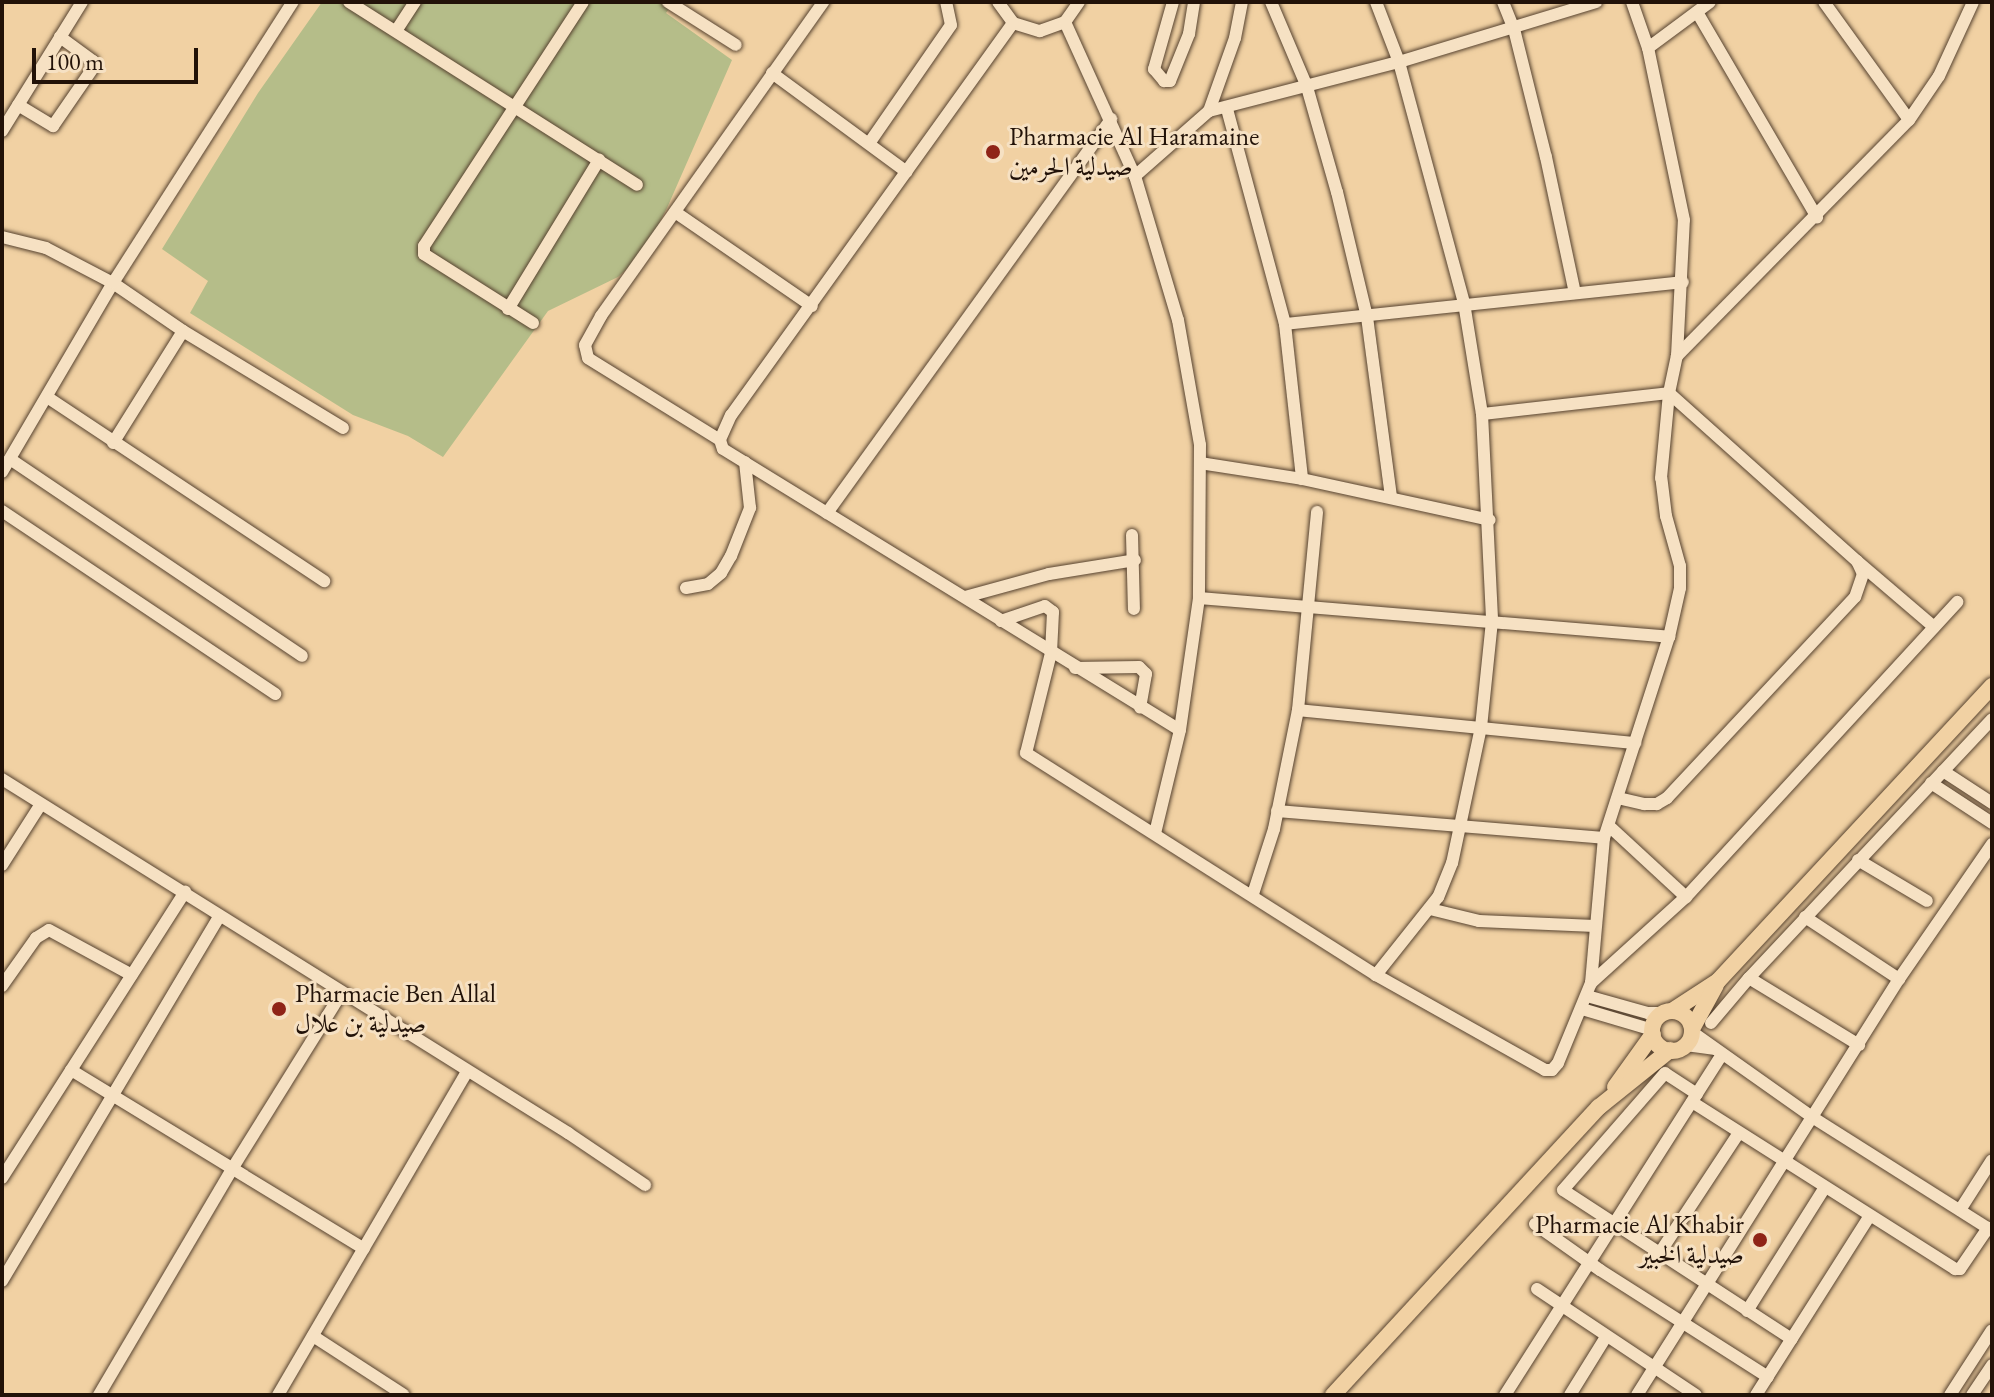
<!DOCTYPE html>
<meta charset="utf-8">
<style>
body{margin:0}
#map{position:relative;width:1994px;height:1397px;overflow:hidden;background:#f1d1a3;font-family:"EB Garamond",Amiri,serif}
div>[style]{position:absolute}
.green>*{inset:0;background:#b5bd89}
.roads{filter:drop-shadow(0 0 2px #56422f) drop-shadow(0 0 2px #56422f)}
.minor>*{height:12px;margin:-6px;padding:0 6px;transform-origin:6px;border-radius:6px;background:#f6e1c3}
.major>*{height:16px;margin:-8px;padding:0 8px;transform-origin:8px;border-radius:8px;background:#f1d1a3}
.major>.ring{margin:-8px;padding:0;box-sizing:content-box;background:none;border:16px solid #f1d1a3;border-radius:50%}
.dots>*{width:22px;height:22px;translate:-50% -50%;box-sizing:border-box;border:4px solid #f6e1c3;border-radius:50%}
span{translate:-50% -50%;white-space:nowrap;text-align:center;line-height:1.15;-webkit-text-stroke:6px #f6e1c3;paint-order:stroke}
.poi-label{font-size:26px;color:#221208}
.left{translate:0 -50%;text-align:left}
.right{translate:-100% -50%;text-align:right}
.frame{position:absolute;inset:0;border:4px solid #221208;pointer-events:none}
.scale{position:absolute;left:32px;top:48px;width:166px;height:36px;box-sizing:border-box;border:4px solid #221208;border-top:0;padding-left:10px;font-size:24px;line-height:28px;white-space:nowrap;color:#221208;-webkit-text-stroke:6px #f6e1c3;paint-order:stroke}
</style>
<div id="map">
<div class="green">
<i style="clip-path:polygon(322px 2px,674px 2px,666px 13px,732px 60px,667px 208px,643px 254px,618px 277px,548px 311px,443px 457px,408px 436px,353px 415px,190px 313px,208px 281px,162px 249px,258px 93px)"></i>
</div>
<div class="roads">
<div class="minor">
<i style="left:349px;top:2px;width:341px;rotate:32.4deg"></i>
<i style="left:668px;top:2px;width:80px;rotate:32.3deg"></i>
<i style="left:998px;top:2px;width:26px;rotate:54deg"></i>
<i style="left:1013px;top:23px;width:28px;rotate:17deg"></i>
<i style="left:1040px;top:31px;width:27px;rotate:-20deg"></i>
<i style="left:1065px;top:22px;width:24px;rotate:-55deg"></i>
<i style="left:1173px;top:2px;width:70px;rotate:105.8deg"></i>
<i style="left:1154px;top:69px;width:16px;rotate:50deg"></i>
<i style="left:1164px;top:81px;width:6px"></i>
<i style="left:1170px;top:81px;width:51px;rotate:-68deg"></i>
<i style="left:1189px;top:34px;width:32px;rotate:-81deg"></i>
<i style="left:1271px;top:2px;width:92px;rotate:67deg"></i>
<i style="left:1307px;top:87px;width:109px;rotate:74.1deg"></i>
<i style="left:1337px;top:192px;width:129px;rotate:76.5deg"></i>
<i style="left:1367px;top:317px;width:182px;rotate:82.4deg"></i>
<i style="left:1376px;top:2px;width:64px;rotate:69deg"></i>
<i style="left:1399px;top:62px;width:250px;rotate:74.9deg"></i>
<i style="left:1464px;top:303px;width:112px;rotate:80.8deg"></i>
<i style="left:1482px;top:414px;width:207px;rotate:87.2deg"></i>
<i style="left:1492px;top:621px;width:107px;rotate:95.9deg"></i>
<i style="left:1481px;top:727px;width:139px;rotate:102deg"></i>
<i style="left:1452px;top:863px;width:37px;rotate:112deg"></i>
<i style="left:1438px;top:897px;width:100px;rotate:128.5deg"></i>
<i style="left:1503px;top:2px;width:29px;rotate:68deg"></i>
<i style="left:1514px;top:29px;width:132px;rotate:76deg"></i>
<i style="left:1546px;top:157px;width:139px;rotate:78deg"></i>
<i style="left:1824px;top:2px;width:145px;rotate:54.2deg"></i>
<i style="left:1697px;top:12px;width:238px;rotate:59.7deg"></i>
<i style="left:1065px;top:22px;width:169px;rotate:65.6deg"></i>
<i style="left:1135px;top:176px;width:150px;rotate:73.4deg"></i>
<i style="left:1178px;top:320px;width:127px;rotate:80deg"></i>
<i style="left:1200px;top:445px;width:153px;rotate:90.4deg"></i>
<i style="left:1199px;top:598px;width:133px;rotate:98.2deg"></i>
<i style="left:1180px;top:730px;width:106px;rotate:103.6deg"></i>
<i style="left:1013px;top:23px;width:483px;rotate:125.7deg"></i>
<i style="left:731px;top:415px;width:27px;rotate:114deg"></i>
<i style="left:720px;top:440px;width:9px;rotate:72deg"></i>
<i style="left:723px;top:449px;width:536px;rotate:31.59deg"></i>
<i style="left:396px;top:31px;width:35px;rotate:-57deg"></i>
<i style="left:1648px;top:48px;width:77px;rotate:-36.6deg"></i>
<i style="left:772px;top:73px;width:167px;rotate:36.3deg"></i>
<i style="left:18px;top:105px;width:41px;rotate:31deg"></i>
<i style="left:53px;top:126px;width:70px;rotate:-55.4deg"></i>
<i style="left:93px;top:68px;width:7px;rotate:-90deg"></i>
<i style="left:93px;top:61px;width:41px;rotate:-144deg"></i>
<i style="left:1227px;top:109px;width:223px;rotate:74.9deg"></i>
<i style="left:1285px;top:324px;width:156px;rotate:83.7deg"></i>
<i style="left:1209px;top:111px;width:196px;rotate:-14.5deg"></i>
<i style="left:1399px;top:62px;width:206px;rotate:-16.9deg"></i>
<i style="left:2px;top:131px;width:152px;rotate:-58.2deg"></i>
<i style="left:870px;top:142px;width:142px;rotate:-55.3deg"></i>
<i style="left:951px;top:25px;width:24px;rotate:-102deg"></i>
<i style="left:1135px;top:176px;width:98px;rotate:-41.3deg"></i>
<i style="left:1209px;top:111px;width:77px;rotate:-70.4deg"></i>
<i style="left:1235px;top:38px;width:37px;rotate:-79deg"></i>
<i style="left:675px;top:212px;width:166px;rotate:34.5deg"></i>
<i style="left:2px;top:237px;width:45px;rotate:14deg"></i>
<i style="left:46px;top:248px;width:76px;rotate:27.6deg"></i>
<i style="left:113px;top:283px;width:85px;rotate:34.4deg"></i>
<i style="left:183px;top:331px;width:187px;rotate:31.2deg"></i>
<i style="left:508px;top:309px;width:175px;rotate:-58.6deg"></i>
<i style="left:533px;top:323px;width:129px;rotate:-147.7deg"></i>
<i style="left:424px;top:254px;width:8px;rotate:-90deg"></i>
<i style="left:424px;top:246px;width:291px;rotate:-56.9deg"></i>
<i style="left:1285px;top:324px;width:400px;rotate:-6deg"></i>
<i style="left:1677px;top:356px;width:331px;rotate:-45.5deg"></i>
<i style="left:1909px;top:120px;width:53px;rotate:-55.7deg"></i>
<i style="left:1939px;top:76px;width:81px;rotate:-65.3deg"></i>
<i style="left:47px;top:397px;width:333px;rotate:33.6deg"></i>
<i style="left:1482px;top:414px;width:188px;rotate:-6.4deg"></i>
<i style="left:1669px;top:393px;width:252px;rotate:41.8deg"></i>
<i style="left:1857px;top:561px;width:14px;rotate:65deg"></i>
<i style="left:1863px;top:574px;width:24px;rotate:109deg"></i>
<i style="left:1855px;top:597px;width:275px;rotate:133.1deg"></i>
<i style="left:1667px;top:798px;width:12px;rotate:149deg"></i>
<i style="left:1657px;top:804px;width:13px;rotate:180deg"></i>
<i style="left:1644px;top:804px;width:27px;rotate:-167deg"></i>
<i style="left:720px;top:440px;width:155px;rotate:-148.2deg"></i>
<i style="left:588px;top:358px;width:13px;rotate:-103deg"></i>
<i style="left:585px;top:345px;width:33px;rotate:-61deg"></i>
<i style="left:601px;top:316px;width:385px;rotate:-54.7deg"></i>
<i style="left:113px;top:443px;width:132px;rotate:-58deg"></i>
<i style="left:10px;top:459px;width:352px;rotate:34deg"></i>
<i style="left:1200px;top:463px;width:103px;rotate:8.9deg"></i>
<i style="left:1302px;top:479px;width:192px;rotate:12.3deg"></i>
<i style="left:2px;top:472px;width:219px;rotate:-59.6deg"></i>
<i style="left:113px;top:283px;width:334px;rotate:-57.4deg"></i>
<i style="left:2px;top:511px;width:329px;rotate:33.8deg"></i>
<i style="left:827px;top:513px;width:486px;rotate:-54.2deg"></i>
<i style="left:1132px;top:535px;width:74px;rotate:88.5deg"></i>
<i style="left:1858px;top:562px;width:100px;rotate:40.5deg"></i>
<i style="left:686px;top:588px;width:22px;rotate:-10deg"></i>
<i style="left:708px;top:584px;width:17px;rotate:-40deg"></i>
<i style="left:721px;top:573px;width:20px;rotate:-60deg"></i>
<i style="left:731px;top:556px;width:52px;rotate:-68.4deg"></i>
<i style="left:750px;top:508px;width:46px;rotate:-96.2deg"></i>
<i style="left:965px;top:597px;width:87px;rotate:-15.3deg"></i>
<i style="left:1049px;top:574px;width:87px;rotate:-9.2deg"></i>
<i style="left:1199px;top:598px;width:472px;rotate:4.7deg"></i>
<i style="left:1001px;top:621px;width:46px;rotate:-18.8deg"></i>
<i style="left:1045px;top:606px;width:10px;rotate:37deg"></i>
<i style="left:1053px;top:612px;width:41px;rotate:92.8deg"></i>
<i style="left:1051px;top:653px;width:103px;rotate:104deg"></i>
<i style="left:1026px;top:753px;width:414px;rotate:32.4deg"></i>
<i style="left:1376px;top:975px;width:194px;rotate:29.3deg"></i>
<i style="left:1545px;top:1070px;width:7px"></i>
<i style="left:1552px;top:1070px;width:9px;rotate:-49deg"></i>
<i style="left:1558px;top:1063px;width:87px;rotate:-67.6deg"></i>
<i style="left:1591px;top:983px;width:146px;rotate:-84.9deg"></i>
<i style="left:1604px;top:838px;width:211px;rotate:-72.1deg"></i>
<i style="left:1669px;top:637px;width:50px;rotate:-77.3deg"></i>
<i style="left:1680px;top:588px;width:22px;rotate:-90deg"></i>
<i style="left:1680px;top:566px;width:52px;rotate:-105.6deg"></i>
<i style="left:1666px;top:516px;width:38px;rotate:-97deg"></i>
<i style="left:1661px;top:478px;width:85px;rotate:-84.6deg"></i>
<i style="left:1669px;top:393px;width:38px;rotate:-78deg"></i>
<i style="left:1677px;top:356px;width:136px;rotate:-87.1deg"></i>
<i style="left:1684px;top:220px;width:176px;rotate:-101.8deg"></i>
<i style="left:1648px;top:48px;width:49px;rotate:-109.2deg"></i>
<i style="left:1075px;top:668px;width:64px;rotate:-0.9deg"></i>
<i style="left:1139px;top:667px;width:10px;rotate:45deg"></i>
<i style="left:1146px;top:674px;width:34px;rotate:100deg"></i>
<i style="left:1298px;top:710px;width:339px;rotate:5.6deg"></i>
<i style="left:1943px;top:771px;width:59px;rotate:33.1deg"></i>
<i style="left:2px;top:779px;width:668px;rotate:32.02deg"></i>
<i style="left:568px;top:1133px;width:93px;rotate:34deg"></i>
<i style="left:1931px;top:783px;width:73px;rotate:33.3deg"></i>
<i style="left:1277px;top:811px;width:328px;rotate:4.7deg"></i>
<i style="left:1609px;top:826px;width:105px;rotate:42.7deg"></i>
<i style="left:1858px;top:860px;width:80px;rotate:30.7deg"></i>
<i style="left:2px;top:865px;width:72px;rotate:-57.4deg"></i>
<i style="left:1253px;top:894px;width:68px;rotate:-72.1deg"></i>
<i style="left:1274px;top:829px;width:121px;rotate:-78.6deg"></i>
<i style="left:1298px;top:710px;width:199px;rotate:-84.5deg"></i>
<i style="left:1430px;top:909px;width:50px;rotate:13.8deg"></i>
<i style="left:1479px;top:921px;width:116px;rotate:2.5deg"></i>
<i style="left:1805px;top:917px;width:113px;rotate:33.4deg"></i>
<i style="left:1749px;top:978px;width:129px;rotate:31.3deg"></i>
<i style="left:1591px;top:983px;width:128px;rotate:-42.2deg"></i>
<i style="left:1686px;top:897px;width:401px;rotate:-47.4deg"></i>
<i style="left:2px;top:986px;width:59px;rotate:-54.7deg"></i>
<i style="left:36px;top:938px;width:15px;rotate:-32deg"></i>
<i style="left:49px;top:930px;width:94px;rotate:28.5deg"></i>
<i style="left:1587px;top:996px;width:63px;rotate:15.6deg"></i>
<i style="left:1648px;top:1013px;width:16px"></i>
<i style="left:1582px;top:1009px;width:74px;rotate:16.5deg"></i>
<i style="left:1711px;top:1023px;width:59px;rotate:-49.8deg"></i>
<i style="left:1749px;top:978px;width:355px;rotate:-46.8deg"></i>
<i style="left:1692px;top:1032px;width:147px;rotate:35.3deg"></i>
<i style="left:1812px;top:1117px;width:213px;rotate:32.3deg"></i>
<i style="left:1686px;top:1045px;width:28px;rotate:8deg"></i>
<i style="left:71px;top:1070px;width:343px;rotate:31.4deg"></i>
<i style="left:1697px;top:1094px;width:38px;rotate:-147deg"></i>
<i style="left:1665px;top:1073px;width:155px;rotate:131.1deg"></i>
<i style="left:1563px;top:1190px;width:273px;rotate:33.1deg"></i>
<i style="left:1692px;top:1102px;width:312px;rotate:32.4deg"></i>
<i style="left:1955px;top:1269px;width:5px"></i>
<i style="left:1960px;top:1269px;width:50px;rotate:-55.7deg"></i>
<i style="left:2px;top:1178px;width:340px;rotate:-57.4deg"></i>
<i style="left:1960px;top:1210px;width:59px;rotate:-57.4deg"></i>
<i style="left:1535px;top:1224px;width:80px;rotate:35.3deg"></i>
<i style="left:1600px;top:1270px;width:199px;rotate:32.5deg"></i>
<i style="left:1659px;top:1254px;width:144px;rotate:-56.6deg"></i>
<i style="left:2px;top:1281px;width:425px;rotate:-59.2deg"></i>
<i style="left:1537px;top:1289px;width:191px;rotate:33.7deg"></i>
<i style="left:1747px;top:1311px;width:146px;rotate:-57.8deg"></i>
<i style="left:313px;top:1336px;width:108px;rotate:33deg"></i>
<i style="left:99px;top:1395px;width:262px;rotate:-59.5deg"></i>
<i style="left:232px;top:1169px;width:208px;rotate:-58.1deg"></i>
<i style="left:278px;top:1395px;width:374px;rotate:-59.7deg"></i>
<i style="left:1505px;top:1395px;width:404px;rotate:-57.5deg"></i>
<i style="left:1570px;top:1395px;width:68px;rotate:-58.2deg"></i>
<i style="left:1637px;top:1395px;width:492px;rotate:-57.8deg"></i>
<i style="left:1899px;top:979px;width:164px;rotate:-55.4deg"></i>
<i style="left:1756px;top:1395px;width:211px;rotate:-57.6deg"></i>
<i style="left:1950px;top:1395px;width:77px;rotate:-57.1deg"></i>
<i style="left:1972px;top:1395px;width:36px;rotate:-56deg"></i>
</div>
<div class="major">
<i style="left:1672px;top:1011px;width:55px;rotate:-33.1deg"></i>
<i style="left:1718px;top:981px;width:403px;rotate:-47.1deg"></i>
<i class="ring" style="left:1652px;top:1011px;width:24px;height:24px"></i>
<i style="left:1692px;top:1029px;width:50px;rotate:-61.4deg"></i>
<i style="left:1615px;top:1087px;width:65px;rotate:-54.4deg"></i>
<i style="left:1333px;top:1395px;width:392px;rotate:-47.3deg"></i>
<i style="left:1599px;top:1107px;width:91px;rotate:-38.8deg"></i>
</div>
</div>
<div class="dots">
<i style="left:993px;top:152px;background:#8f2418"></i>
<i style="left:279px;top:1009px;background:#8f2418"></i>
<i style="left:1760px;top:1240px;background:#8f2418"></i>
</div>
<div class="poi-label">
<span class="left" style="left:1009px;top:152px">Pharmacie Al Haramaine<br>صيدلية الحرمين</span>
<span class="left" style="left:295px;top:1009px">Pharmacie Ben Allal<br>صيدلية بن علال</span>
<span class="right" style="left:1744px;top:1240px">Pharmacie Al Khabir<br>صيدلية الخبير</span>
</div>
<div class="frame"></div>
<div class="scale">100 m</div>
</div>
